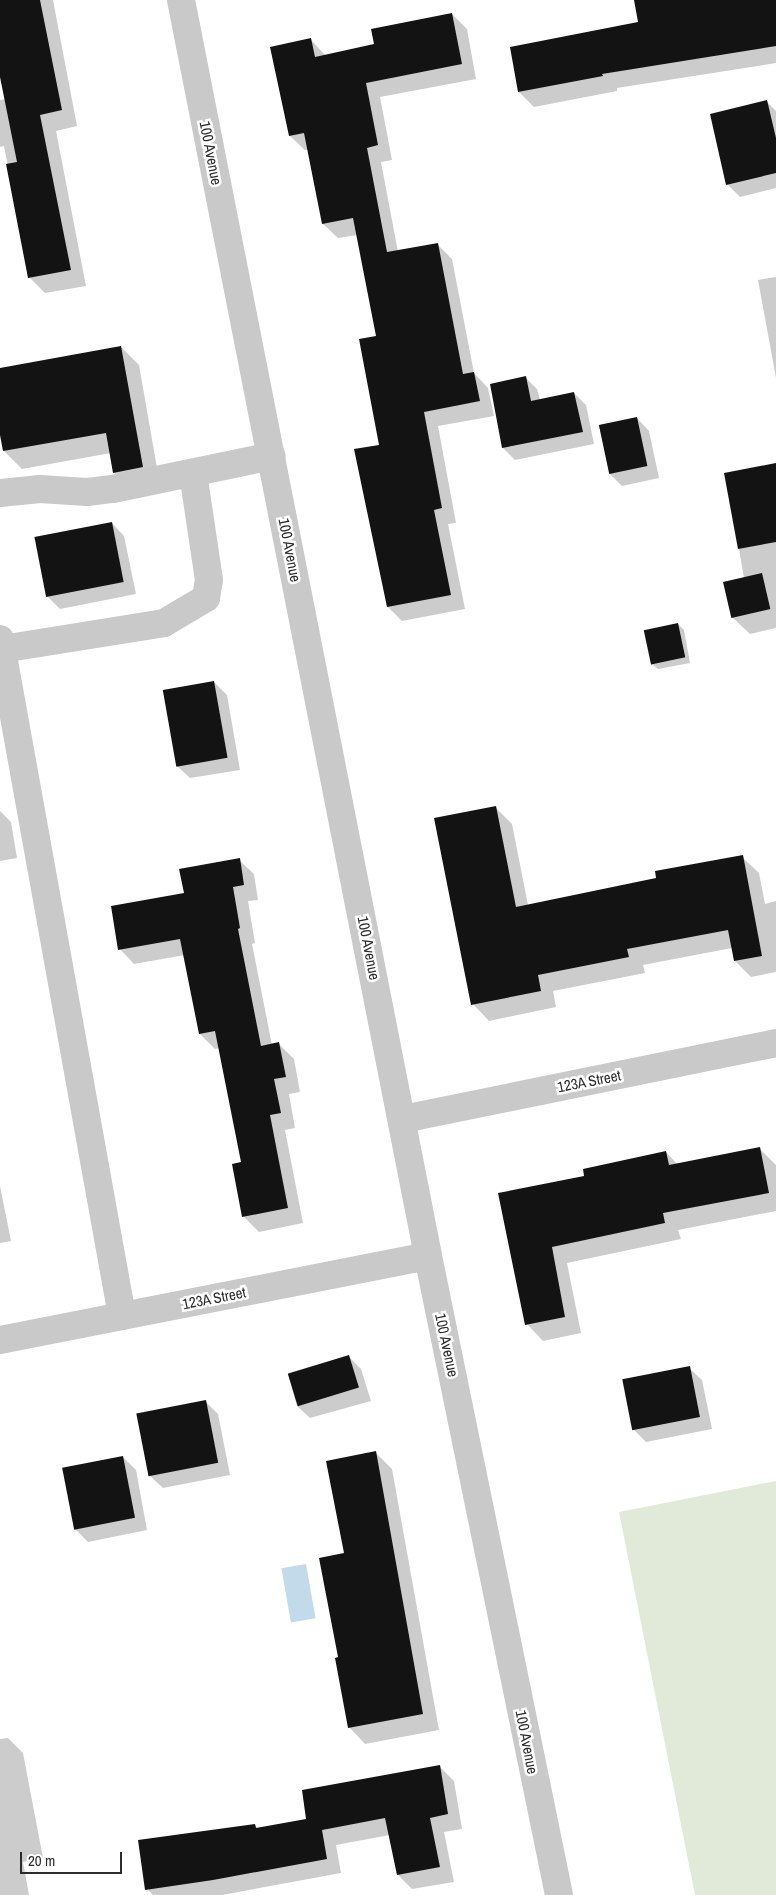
<!DOCTYPE html>
<style>
body{margin:0}
#map{position:relative;width:776px;height:1895px;overflow:hidden;background:#fff;font-family:"Archivo Narrow",sans-serif}
div>[style]{position:absolute}
.green>*{inset:0;background:#e1ead8}
.water>*{inset:0;background:#c3daeb;transform-origin:0 0}
.shadow>*{inset:0;background:#0003}
.building>*{inset:0;background:#131313;transform-origin:0 0}
.minor>*{height:28px;margin:-14px;padding:0 14px;transform-origin:14px;border-radius:14px;background:#c9c9c9}
span{translate:-50% -50%;white-space:nowrap;text-align:center;line-height:1.15;-webkit-text-stroke:5px #fff;paint-order:stroke}
.street-label{font-size:15px;color:#2c2c2c}
.scale{position:absolute;left:20px;top:1852px;width:102px;height:22px;box-sizing:border-box;border:2px solid #2c2c2c;border-top:0;padding-left:6px;font-size:15px;line-height:18px;white-space:nowrap;color:#2c2c2c;-webkit-text-stroke:4px #fff;paint-order:stroke}
</style>
<div id="map">
<div class="green">
<i style="clip-path:polygon(776px 1481px,776px 1895px,695px 1895px,619px 1512px)"></i>
</div>
<div class="water">
<i style="left:306px;top:1564px;width:55px;height:25px;rotate:80deg"></i>
</div>
<div class="shadow">
<i style="clip-path:polygon(0 0,53px 0,77px 126px,56px 131px,86px 286px,45px 293px,29px 277px,4px 146px,0 147px,0 100px,6px 99px,0 70px)"></i>
<i style="clip-path:polygon(636px 0,776px 0,776px 63px,617px 88px,617px 91px,534px 107px,519px 92px,639px 23px)"></i>
<i style="clip-path:polygon(452px 14px,467px 29px,476px 79px,380px 97px,392px 160px,381px 162px,398px 252px,437px 244px,452px 259px,474px 373px,488px 388px,494px 416px,438px 426px,456px 523px,448px 524px,465px 609px,402px 621px,388px 607px,378px 337px,358px 235px,338px 238px,323px 224px,309px 150px,305px 150px,290px 136px,311px 40px,326px 56px,376px 45px)"></i>
<i style="clip-path:polygon(767px 102px,776px 111px,776px 188px,740px 197px,727px 184px)"></i>
<i style="clip-path:polygon(776px 277px,776px 378px,758px 280px)"></i>
<i style="clip-path:polygon(121px 347px,139px 365px,160px 485px,132px 491px,114px 472px,111px 453px,22px 469px,4px 451px,0 428px,0 369px)"></i>
<i style="clip-path:polygon(525px 377px,537px 389px,540px 400px,574px 393px,586px 405px,594px 444px,515px 460px,503px 448px,491px 385px)"></i>
<i style="clip-path:polygon(637px 418px,649px 431px,659px 478px,622px 486px,609px 473px,600px 425px)"></i>
<i style="clip-path:polygon(776px 465px,776px 628px,750px 634px,733px 618px,724px 583px,744px 578px,726px 474px)"></i>
<i style="clip-path:polygon(112px 523px,124px 536px,136px 594px,60px 609px,47px 596px)"></i>
<i style="clip-path:polygon(678px 624px,684px 630px,690px 663px,658px 669px,651px 663px)"></i>
<i style="clip-path:polygon(214px 682px,227px 695px,240px 770px,190px 778px,177px 766px)"></i>
<i style="clip-path:polygon(496px 808px,512px 824px,528px 905px,658px 879px,742px 857px,759px 873px,765px 904px,776px 901px,776px 972px,751px 977px,735px 961px,732px 948px,643px 965px,645px 973px,553px 991px,556px 1007px,489px 1021px,473px 1004px)"></i>
<i style="clip-path:polygon(0 811px,11px 822px,17px 858px,0 861px)"></i>
<i style="clip-path:polygon(239px 860px,254px 874px,258px 900px,248px 901px,255px 943px,252px 944px,272px 1045px,279px 1044px,294px 1059px,300px 1092px,289px 1094px,295px 1128px,285px 1130px,303px 1223px,259px 1232px,244px 1217px,242px 1163px,220px 1048px,215px 1049px,200px 1034px,185px 955px,134px 964px,120px 949px,185px 894px)"></i>
<i style="clip-path:polygon(760px 1149px,776px 1165px,776px 1211px,678px 1230px,681px 1239px,567px 1263px,581px 1333px,543px 1341px,527px 1324px,500px 1194px,586px 1177px,666px 1152px,678px 1165px)"></i>
<i style="clip-path:polygon(0 1186px,11px 1241px,0 1243px)"></i>
<i style="clip-path:polygon(348px 1356px,361px 1369px,371px 1401px,310px 1418px,297px 1406px,288px 1373px)"></i>
<i style="clip-path:polygon(689px 1368px,702px 1380px,712px 1429px,646px 1442px,633px 1429px)"></i>
<i style="clip-path:polygon(205px 1401px,218px 1414px,230px 1475px,163px 1488px,150px 1476px)"></i>
<i style="clip-path:polygon(375px 1452px,392px 1469px,439px 1730px,365px 1744px,349px 1727px,340px 1658px,345px 1554px)"></i>
<i style="clip-path:polygon(123px 1457px,136px 1470px,147px 1530px,88px 1542px,75px 1529px)"></i>
<i style="clip-path:polygon(8px 1738px,23px 1753px,43px 1858px,23px 1862px,29px 1895px,0 1895px,0 1739px)"></i>
<i style="clip-path:polygon(439px 1766px,454px 1781px,462px 1829px,444px 1832px,454px 1882px,412px 1889px,398px 1875px,390px 1835px,336px 1845px,341px 1873px,222px 1895px,153px 1895px,147px 1889px,255px 1825px,258px 1829px,308px 1820px)"></i>
</div>
<div class="building">
<i style="clip-path:polygon(0 0,40px 0,62px 110px,40px 115px,71px 270px,28px 278px,6px 164px,17px 162px,0 77px)"></i>
<i style="clip-path:polygon(634px 0,776px 0,776px 46px,602px 74px,603px 76px,518px 92px,510px 47px,638px 22px)"></i>
<i style="clip-path:polygon(452px 13px,462px 64px,366px 83px,378px 145px,367px 148px,387px 252px,438px 243px,463px 374px,474px 372px,480px 401px,424px 412px,442px 508px,434px 510px,451px 595px,387px 607px,354px 449px,379px 445px,359px 339px,376px 336px,353px 218px,322px 224px,304px 133px,289px 136px,270px 47px,311px 38px,315px 57px,374px 44px,371px 29px)"></i>
<i style="clip-path:polygon(767px 100px,776px 138px,776px 173px,726px 185px,710px 114px)"></i>
<i style="clip-path:polygon(121px 346px,143px 467px,113px 473px,106px 433px,3px 451px,0 435px,0 368px)"></i>
<i style="clip-path:polygon(526px 376px,531px 401px,574px 392px,583px 432px,502px 448px,490px 384px)"></i>
<i style="left:637px;top:417px;width:50px;height:39px;rotate:78deg"></i>
<i style="clip-path:polygon(776px 463px,776px 542px,738px 549px,724px 473px)"></i>
<i style="left:112px;top:522px;width:61px;height:79px;rotate:79deg"></i>
<i style="left:762px;top:573px;width:37px;height:40px;rotate:77deg"></i>
<i style="left:678px;top:623px;width:35px;height:35px;rotate:78deg"></i>
<i style="left:214px;top:681px;width:78px;height:52px;rotate:80deg"></i>
<i style="clip-path:polygon(496px 806px,516px 907px,656px 878px,655px 871px,743px 855px,762px 956px,734px 961px,728px 930px,627px 949px,629px 957px,538px 975px,541px 991px,471px 1005px,434px 818px)"></i>
<i style="clip-path:polygon(240px 858px,244px 885px,233px 887px,240px 928px,238px 929px,261px 1046px,279px 1042px,286px 1077px,274px 1079px,281px 1113px,270px 1115px,288px 1208px,242px 1217px,232px 1164px,241px 1162px,215px 1031px,199px 1034px,180px 939px,118px 950px,111px 906px,184px 893px,179px 869px)"></i>
<i style="clip-path:polygon(760px 1147px,769px 1193px,663px 1213px,665px 1223px,552px 1247px,565px 1317px,525px 1325px,498px 1193px,584px 1176px,583px 1169px,666px 1151px,669px 1165px)"></i>
<i style="left:349px;top:1355px;width:34px;height:64px;rotate:73deg"></i>
<i style="left:690px;top:1366px;width:52px;height:69px;rotate:79deg"></i>
<i style="left:206px;top:1400px;width:64px;height:71px;rotate:79deg"></i>
<i style="clip-path:polygon(376px 1451px,423px 1714px,348px 1728px,335px 1658px,338px 1657px,319px 1558px,344px 1553px,326px 1461px)"></i>
<i style="left:123px;top:1456px;width:63px;height:62px;rotate:79deg"></i>
<i style="clip-path:polygon(440px 1765px,448px 1814px,430px 1818px,440px 1867px,397px 1875px,385px 1818px,322px 1830px,327px 1859px,213px 1880px,145px 1890px,138px 1840px,255px 1824px,256px 1828px,306px 1819px,302px 1790px)"></i>
</div>
<div class="minor">
<i style="left:181px;top:0;width:1280px;rotate:78.87deg"></i>
<i style="left:428px;top:1256px;width:652px;rotate:78.41deg"></i>
<i style="left:0;top:493px;width:40px;rotate:-5.7deg"></i>
<i style="left:40px;top:489px;width:47px;rotate:3.7deg"></i>
<i style="left:87px;top:492px;width:26px;rotate:-7deg"></i>
<i style="left:113px;top:489px;width:162px;rotate:-11.7deg"></i>
<i style="left:0;top:639px;width:688px;rotate:79.78deg"></i>
<i style="left:2px;top:649px;width:164px;rotate:-9.1deg"></i>
<i style="left:164px;top:623px;width:49px;rotate:-30.8deg"></i>
<i style="left:206px;top:598px;width:18px;rotate:-81deg"></i>
<i style="left:209px;top:580px;width:108px;rotate:-98.5deg"></i>
<i style="left:403px;top:1119px;width:381px;rotate:-11.5deg"></i>
<i style="left:0;top:1340px;width:436px;rotate:-11.1deg"></i>
</div>
<div class="street-label">
<span style="left:211px;top:153px;rotate:79deg">100 Avenue</span>
<span style="left:290px;top:550px;rotate:79deg">100 Avenue</span>
<span style="left:369px;top:948px;rotate:79deg">100 Avenue</span>
<span style="left:589px;top:1081px;rotate:-11deg">123A Street</span>
<span style="left:214px;top:1298px;rotate:-11deg">123A Street</span>
<span style="left:447px;top:1345px;rotate:78deg">100 Avenue</span>
<span style="left:527px;top:1742px;rotate:79deg">100 Avenue</span>
</div>
<div class="scale">20 m</div>
</div>
